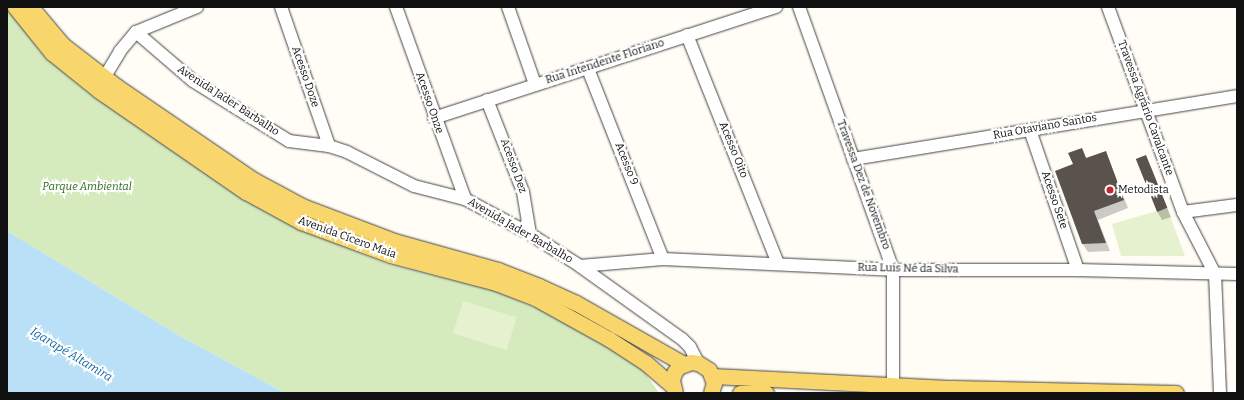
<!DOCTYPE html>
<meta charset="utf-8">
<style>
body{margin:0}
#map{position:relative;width:1244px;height:400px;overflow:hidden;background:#fffdf5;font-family:Bitter,serif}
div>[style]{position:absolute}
.green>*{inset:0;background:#d5ebbd}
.pitch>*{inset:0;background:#e6f2cf;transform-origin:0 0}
.water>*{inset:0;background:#b9e0f7}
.shadow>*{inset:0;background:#0003}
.building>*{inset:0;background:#5a524d;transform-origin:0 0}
.roads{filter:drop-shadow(0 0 1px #444) drop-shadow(0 0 1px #444)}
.minor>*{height:12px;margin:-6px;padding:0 6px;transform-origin:6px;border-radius:6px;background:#fff}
.major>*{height:15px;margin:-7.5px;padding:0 7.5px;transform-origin:7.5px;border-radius:7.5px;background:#f9d66b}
.dots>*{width:11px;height:11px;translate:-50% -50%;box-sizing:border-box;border:2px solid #fff;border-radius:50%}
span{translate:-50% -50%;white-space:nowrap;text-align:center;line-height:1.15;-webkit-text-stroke:4px #fff;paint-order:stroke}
.street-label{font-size:11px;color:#111}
.park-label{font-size:11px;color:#2f6b1f;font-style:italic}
.poi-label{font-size:11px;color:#111}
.left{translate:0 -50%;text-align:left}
.water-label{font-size:12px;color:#1768a6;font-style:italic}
.frame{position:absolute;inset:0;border:8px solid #111;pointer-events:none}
</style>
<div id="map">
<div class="green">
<i style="clip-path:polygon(7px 8px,43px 55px,87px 92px,242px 199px,298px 229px,387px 264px,495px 291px,565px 320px,641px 367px,659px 393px,285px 393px,180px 336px,7px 231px)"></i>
</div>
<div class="pitch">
<i style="clip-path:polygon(1167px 208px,1185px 256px,1121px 256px,1112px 224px)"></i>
<i style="left:463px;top:301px;width:56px;height:34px;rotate:17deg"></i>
</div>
<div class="water">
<i style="clip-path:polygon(7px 231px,180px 336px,285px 393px,7px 393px)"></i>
</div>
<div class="shadow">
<i style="clip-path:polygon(1082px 149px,1087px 159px,1106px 152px,1128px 208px,1098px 220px,1110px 251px,1088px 252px,1082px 243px,1074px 165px)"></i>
<i style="clip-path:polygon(1145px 157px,1150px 165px,1171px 217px,1162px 220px,1157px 211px,1137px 159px)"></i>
</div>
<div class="building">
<i style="clip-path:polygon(1082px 148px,1086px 158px,1106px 151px,1124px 200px,1094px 211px,1106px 243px,1082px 244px,1055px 171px,1073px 164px,1068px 153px)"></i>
<i style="left:1146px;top:155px;width:57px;height:11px;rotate:68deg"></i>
</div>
<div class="roads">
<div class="minor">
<i style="left:281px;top:7px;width:147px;rotate:70.9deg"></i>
<i style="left:396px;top:7px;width:204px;rotate:70.2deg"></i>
<i style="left:508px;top:7px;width:82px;rotate:70.7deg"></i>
<i style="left:799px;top:7px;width:279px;rotate:70.3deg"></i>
<i style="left:893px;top:270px;width:123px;rotate:90deg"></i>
<i style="left:1108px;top:7px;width:218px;rotate:69.9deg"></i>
<i style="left:1183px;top:212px;width:70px;rotate:62.7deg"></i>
<i style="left:1215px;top:274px;width:119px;rotate:87.6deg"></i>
<i style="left:136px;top:32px;width:75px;rotate:40.7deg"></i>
<i style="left:193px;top:81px;width:113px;rotate:32deg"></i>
<i style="left:289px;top:141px;width:40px;rotate:7.1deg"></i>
<i style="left:329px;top:146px;width:19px;rotate:18deg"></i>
<i style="left:347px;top:152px;width:75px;rotate:26.9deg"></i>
<i style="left:414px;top:186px;width:53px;rotate:14.3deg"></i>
<i style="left:465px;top:199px;width:74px;rotate:28.3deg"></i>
<i style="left:530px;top:234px;width:59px;rotate:32.6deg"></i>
<i style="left:580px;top:266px;width:125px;rotate:35.6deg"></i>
<i style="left:682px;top:339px;width:11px;rotate:45deg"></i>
<i style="left:690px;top:347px;width:18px;rotate:63deg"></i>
<i style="left:687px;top:35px;width:246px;rotate:68.3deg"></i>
<i style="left:588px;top:69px;width:204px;rotate:68.5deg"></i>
<i style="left:101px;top:83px;width:37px;rotate:-59deg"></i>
<i style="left:120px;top:51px;width:25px;rotate:-50deg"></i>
<i style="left:136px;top:32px;width:66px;rotate:-22.3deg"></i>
<i style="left:487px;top:100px;width:99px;rotate:68.6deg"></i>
<i style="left:523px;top:192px;width:43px;rotate:80.5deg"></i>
<i style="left:434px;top:118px;width:360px;rotate:-18deg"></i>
<i style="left:1030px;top:130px;width:148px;rotate:71.1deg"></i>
<i style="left:853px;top:159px;width:389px;rotate:-9.3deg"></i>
<i style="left:1183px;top:212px;width:54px;rotate:-7.4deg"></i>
<i style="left:580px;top:266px;width:83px;rotate:-4.8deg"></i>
<i style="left:663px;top:259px;width:230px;rotate:2.7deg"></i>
<i style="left:893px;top:270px;width:185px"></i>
<i style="left:1078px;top:270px;width:159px;rotate:1.4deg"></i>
</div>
<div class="major">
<i style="left:15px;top:7px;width:59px;rotate:51.2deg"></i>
<i style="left:52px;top:53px;width:59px;rotate:38.8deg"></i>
<i style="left:98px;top:90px;width:180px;rotate:34.6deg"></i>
<i style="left:246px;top:192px;width:63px;rotate:28.6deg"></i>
<i style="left:301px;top:222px;width:95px;rotate:20.3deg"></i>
<i style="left:390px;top:255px;width:110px;rotate:14.8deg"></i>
<i style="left:496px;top:283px;width:42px;rotate:21deg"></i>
<i style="left:535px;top:298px;width:85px;rotate:29deg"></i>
<i style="left:609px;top:339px;width:44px;rotate:33deg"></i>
<i style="left:646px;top:363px;width:35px;rotate:41deg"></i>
<i style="left:31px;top:7px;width:50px;rotate:49.9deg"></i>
<i style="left:63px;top:45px;width:67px;rotate:37.7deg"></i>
<i style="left:116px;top:86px;width:167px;rotate:34.3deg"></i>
<i style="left:254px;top:180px;width:55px;rotate:28.4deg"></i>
<i style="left:302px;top:206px;width:98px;rotate:20.8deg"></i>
<i style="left:394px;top:241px;width:108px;rotate:15.6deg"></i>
<i style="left:498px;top:270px;width:44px;rotate:21.3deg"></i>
<i style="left:539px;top:286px;width:41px;rotate:24.7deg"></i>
<i style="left:576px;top:303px;width:124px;rotate:29.5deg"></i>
<i style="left:713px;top:376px;width:240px;rotate:2.9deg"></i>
<i style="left:953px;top:388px;width:223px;rotate:1.3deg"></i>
<i style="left:675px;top:393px;width:13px;rotate:-103deg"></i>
<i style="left:672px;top:380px;width:7px;rotate:-74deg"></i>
<i style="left:674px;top:373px;width:7px;rotate:-56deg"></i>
<i style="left:678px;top:367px;width:14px;rotate:-21deg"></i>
<i style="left:691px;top:362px;width:7px;rotate:8deg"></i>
<i style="left:698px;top:363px;width:13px;rotate:32deg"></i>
<i style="left:709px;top:370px;width:14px;rotate:69deg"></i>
<i style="left:714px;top:383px;width:10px;rotate:107deg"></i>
<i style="left:740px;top:393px;width:26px"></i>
</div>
</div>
<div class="dots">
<i style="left:1110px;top:190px;background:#c4262e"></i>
</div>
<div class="street-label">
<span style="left:605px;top:62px;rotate:-18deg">Rua Intendente Floriano</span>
<span style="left:305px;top:77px;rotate:71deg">Acesso Doze</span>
<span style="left:228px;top:101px;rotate:33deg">Avenida Jader Barbalho</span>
<span style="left:429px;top:103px;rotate:71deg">Acesso Onze</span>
<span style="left:1145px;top:108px;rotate:70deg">Travessa Agrário Cavalcante</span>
<span style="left:1045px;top:127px;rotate:-10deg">Rua Otaviano Santos</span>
<span style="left:733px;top:150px;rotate:68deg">Acesso Oito</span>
<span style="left:626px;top:164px;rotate:68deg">Acesso 9</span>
<span style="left:513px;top:166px;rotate:70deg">Acesso Dez</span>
<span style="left:863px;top:185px;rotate:70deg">Travessa Dez de Novembro</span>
<span style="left:1054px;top:200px;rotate:71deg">Acesso Sete</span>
<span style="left:520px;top:231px;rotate:30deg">Avenida Jader Barbalho</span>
<span style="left:347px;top:238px;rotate:20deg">Avenida Cícero Maia</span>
<span style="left:908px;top:269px;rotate:1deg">Rua Luís Né da Silva</span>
</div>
<div class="park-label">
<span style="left:87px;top:187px">Parque Ambiental</span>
</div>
<div class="poi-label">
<span class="left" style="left:1118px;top:190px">Metodista</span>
</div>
<div class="water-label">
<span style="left:71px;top:355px;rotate:31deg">Igarapé Altamira</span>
</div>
<div class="frame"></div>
</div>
